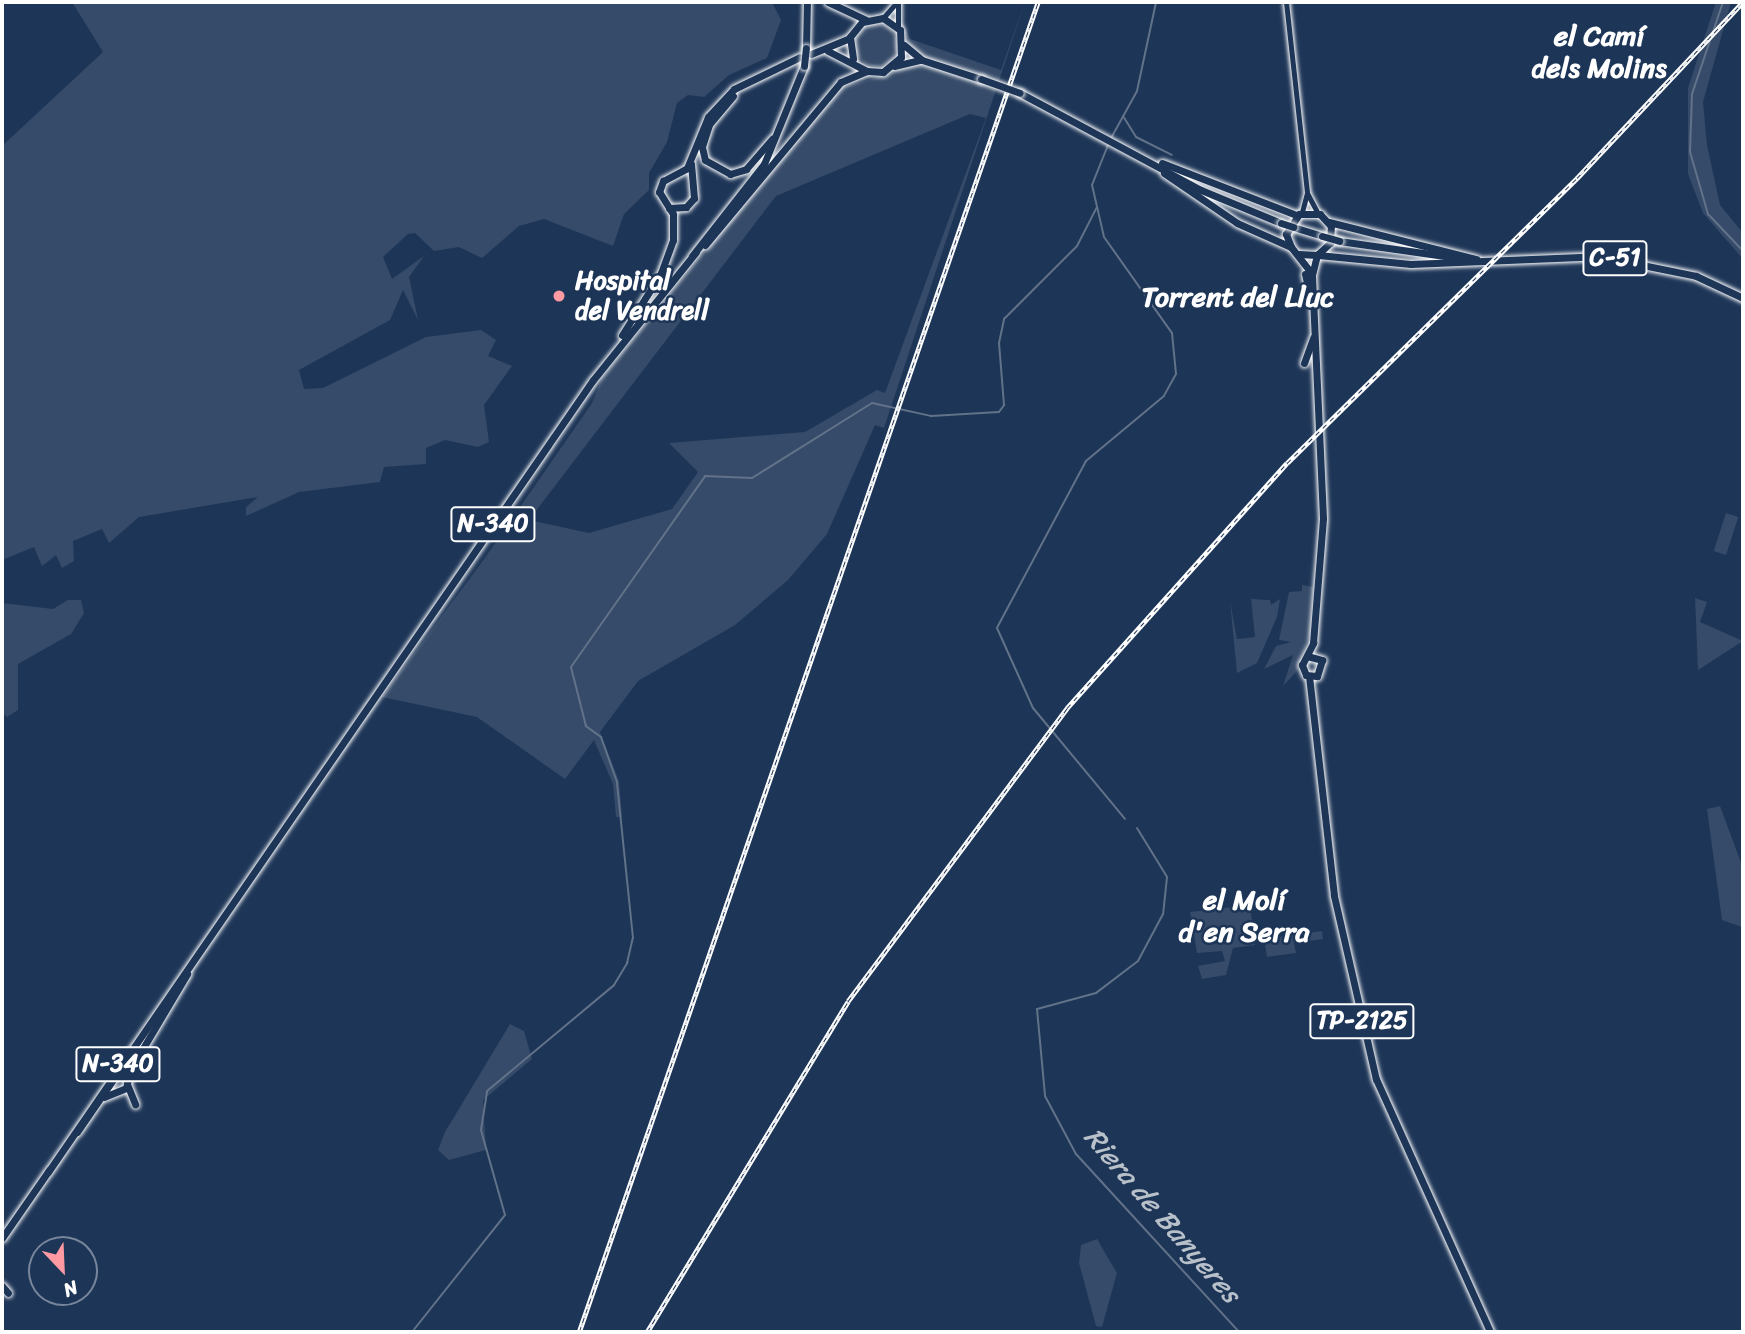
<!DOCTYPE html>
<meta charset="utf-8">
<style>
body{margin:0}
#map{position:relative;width:1745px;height:1334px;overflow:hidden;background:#1d3557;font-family:Sriracha,sans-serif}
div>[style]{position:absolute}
.green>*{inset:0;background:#364b69;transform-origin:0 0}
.round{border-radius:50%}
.stream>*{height:2px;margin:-1px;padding:0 1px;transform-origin:1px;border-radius:1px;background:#617289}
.roads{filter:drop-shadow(0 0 2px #fff) drop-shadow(0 0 2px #fff)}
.tertiary>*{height:5px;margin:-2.5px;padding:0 2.5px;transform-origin:2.5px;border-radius:2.5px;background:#1d3557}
.primary>*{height:7px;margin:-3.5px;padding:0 3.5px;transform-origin:3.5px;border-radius:3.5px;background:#1d3557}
.trunk>*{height:7px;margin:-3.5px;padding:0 3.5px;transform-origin:3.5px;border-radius:3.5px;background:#1d3557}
.rail>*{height:4.5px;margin-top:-2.25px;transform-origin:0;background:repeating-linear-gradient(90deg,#1d3557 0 5px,#fff 0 10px);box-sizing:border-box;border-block:2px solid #fff}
.bridges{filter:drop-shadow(0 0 2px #fff) drop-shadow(0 0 2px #fff)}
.trunk-bridge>*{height:7px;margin:-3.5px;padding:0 3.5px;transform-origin:3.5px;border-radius:3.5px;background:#1d3557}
.dots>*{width:19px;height:19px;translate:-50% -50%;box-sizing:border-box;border:4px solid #1d3557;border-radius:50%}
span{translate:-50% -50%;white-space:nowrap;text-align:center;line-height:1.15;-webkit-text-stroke:5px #1d3557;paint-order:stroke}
.shield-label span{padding:2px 5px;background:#1d3557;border:2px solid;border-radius:5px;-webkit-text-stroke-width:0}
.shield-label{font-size:24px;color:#fff;font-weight:700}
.poi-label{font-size:26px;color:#fff;font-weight:700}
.left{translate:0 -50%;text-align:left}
.neighbourhood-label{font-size:28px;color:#fff;font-weight:700}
.water-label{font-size:28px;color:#b8c0ca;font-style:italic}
.frame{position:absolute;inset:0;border:4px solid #fff;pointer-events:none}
.north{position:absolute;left:28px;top:1236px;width:70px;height:70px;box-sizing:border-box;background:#1d3557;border:2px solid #77869a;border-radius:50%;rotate:157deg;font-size:19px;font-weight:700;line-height:28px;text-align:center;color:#fff}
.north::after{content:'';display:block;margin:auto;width:24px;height:32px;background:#ff9aa2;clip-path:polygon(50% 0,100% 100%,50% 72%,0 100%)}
</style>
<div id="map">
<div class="green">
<i style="clip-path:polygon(72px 2px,772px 2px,781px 20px,767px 58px,729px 75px,704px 97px,688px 95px,677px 103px,667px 142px,649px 173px,649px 190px,624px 214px,613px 246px,544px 219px,519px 226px,482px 258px,459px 247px,434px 251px,415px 233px,408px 234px,383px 257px,392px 279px,424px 256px,409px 277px,418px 320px,403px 290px,390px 320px,299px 370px,304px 389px,323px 388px,426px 337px,481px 330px,496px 340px,488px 356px,512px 366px,484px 405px,489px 442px,478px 447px,445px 440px,426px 448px,426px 464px,384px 467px,380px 482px,299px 492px,246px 516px,246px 507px,258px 497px,139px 517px,109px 543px,102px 529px,73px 541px,74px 561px,62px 568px,56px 555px,42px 566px,34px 547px,2px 560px,2px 146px,103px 52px)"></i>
<i style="clip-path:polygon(evenodd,1025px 2px,884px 428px,875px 425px,827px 534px,788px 580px,735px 625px,638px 681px,600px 732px,619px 781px,622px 817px,616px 817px,613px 784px,594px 740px,565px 779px,477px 717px,382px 697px,482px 562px,592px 403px,602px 378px,753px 192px,840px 88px,890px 74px,909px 56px,901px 19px,910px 39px,1001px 70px,1025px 2px,970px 114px,986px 118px,885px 393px,877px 390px,805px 432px,669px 443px,698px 472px,672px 509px,589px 533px,529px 520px,776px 196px,970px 114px)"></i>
<i style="clip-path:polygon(1716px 2px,1731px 2px,1703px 102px,1707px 145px,1720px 205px,1743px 233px,1743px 259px,1703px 213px,1688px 174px,1688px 88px)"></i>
<i class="round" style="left:855px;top:24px;width:42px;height:42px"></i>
<i style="left:1726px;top:513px;width:13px;height:40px;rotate:18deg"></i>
<i style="clip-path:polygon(1302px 585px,1313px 587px,1310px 633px,1297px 671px,1283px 686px,1293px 655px,1264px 669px,1276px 646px,1291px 642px,1279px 640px,1289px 592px,1302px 591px)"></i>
<i style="clip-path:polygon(1695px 598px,1707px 602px,1700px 622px,1743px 641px,1698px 670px)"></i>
<i style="clip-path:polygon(1251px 599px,1270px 600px,1271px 605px,1280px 599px,1277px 617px,1257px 663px,1237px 673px,1230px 601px,1237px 639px,1255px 637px)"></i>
<i style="clip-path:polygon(68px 600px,81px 600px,84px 613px,71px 634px,18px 664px,18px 710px,7px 717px,2px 713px,2px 603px,53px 609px)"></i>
<i style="clip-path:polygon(1720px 806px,1743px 868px,1742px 927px,1722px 920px,1707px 809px)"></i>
<i style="clip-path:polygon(1250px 905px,1255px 945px,1233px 948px,1226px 975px,1202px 979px,1198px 966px,1225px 961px,1222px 951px,1197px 953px,1190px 912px)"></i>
<i style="clip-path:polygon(1322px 931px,1323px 939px,1294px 943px,1296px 953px,1267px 957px,1264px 939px)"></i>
<i style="clip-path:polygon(510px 1024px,524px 1031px,532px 1059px,483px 1100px,486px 1150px,449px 1160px,438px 1150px,445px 1132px)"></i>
<i style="clip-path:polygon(1097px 1239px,1117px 1273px,1102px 1327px,1096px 1326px,1079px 1263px,1081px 1245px)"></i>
</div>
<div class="stream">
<i style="left:1723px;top:2px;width:97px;rotate:108.6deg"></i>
<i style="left:1692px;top:94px;width:58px;rotate:92deg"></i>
<i style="left:1690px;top:152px;width:65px;rotate:73.8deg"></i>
<i style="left:1708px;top:214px;width:51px;rotate:46.6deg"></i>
<i style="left:1123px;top:116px;width:25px;rotate:58deg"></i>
<i style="left:1136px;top:137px;width:40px;rotate:26.6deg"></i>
<i style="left:1110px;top:140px;width:56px;rotate:-61.1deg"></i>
<i style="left:1137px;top:91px;width:91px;rotate:-77.9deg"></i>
<i style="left:1108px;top:145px;width:43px;rotate:111.8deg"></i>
<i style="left:1092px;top:185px;width:53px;rotate:77deg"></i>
<i style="left:1104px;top:237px;width:118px;rotate:54.7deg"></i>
<i style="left:1172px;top:333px;width:41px;rotate:84.4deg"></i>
<i style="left:1176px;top:374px;width:25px;rotate:119deg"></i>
<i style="left:1164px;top:396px;width:102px;rotate:140.2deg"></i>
<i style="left:1086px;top:461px;width:189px;rotate:118.1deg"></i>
<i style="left:997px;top:628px;width:88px;rotate:65.8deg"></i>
<i style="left:1033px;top:708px;width:144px;rotate:50.3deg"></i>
<i style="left:1137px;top:828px;width:57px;rotate:58.5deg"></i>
<i style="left:1167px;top:877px;width:37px;rotate:96deg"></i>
<i style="left:1163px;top:914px;width:53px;rotate:118deg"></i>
<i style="left:1138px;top:961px;width:53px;rotate:142.7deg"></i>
<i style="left:1096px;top:993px;width:61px;rotate:164.8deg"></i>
<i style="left:1037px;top:1009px;width:87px;rotate:84.7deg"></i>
<i style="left:1045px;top:1096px;width:66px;rotate:61.9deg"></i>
<i style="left:1076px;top:1154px;width:241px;rotate:47.5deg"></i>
<i style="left:412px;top:1332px;width:149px;rotate:-51.5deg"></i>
<i style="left:505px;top:1215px;width:88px;rotate:-105.8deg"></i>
<i style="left:481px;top:1130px;width:39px;rotate:-81deg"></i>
<i style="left:487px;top:1091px;width:165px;rotate:-39.8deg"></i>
<i style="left:614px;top:985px;width:26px;rotate:-59deg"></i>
<i style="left:627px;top:963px;width:26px;rotate:-77deg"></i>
<i style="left:633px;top:938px;width:157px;rotate:-95.9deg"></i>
<i style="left:617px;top:782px;width:48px;rotate:-109.6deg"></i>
<i style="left:601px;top:737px;width:19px;rotate:-144deg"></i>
<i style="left:586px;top:726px;width:61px;rotate:-104.3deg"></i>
<i style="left:571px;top:667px;width:233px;rotate:-54.9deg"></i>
<i style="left:705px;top:476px;width:47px;rotate:2.4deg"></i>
<i style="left:752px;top:478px;width:142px;rotate:-32deg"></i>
<i style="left:872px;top:403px;width:60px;rotate:12.4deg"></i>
<i style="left:931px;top:416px;width:68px;rotate:-3.4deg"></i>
<i style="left:999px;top:412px;width:9px;rotate:-54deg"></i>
<i style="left:1004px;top:405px;width:62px;rotate:-94.6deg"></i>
<i style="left:999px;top:343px;width:25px;rotate:-78deg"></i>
<i style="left:1004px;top:319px;width:103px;rotate:-45deg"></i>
<i style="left:1077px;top:246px;width:44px;rotate:-62.9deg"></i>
</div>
<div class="roads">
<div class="tertiary">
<i style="left:1286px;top:2px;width:192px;rotate:83.7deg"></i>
<i style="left:1307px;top:193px;width:20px;rotate:105deg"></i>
<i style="left:883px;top:18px;width:21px;rotate:-49deg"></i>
<i style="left:898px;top:28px;width:26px;rotate:-90deg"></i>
<i style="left:1307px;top:193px;width:21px;rotate:62deg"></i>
</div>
<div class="primary">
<i style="left:828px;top:51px;width:44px;rotate:27.1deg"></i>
<i style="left:867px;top:71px;width:16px;rotate:4deg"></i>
<i style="left:883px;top:72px;width:23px;rotate:-40deg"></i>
<i style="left:901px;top:57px;width:27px;rotate:-92deg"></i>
<i style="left:900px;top:30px;width:21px;rotate:-145deg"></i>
<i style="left:883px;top:18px;width:21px;rotate:169deg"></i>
<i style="left:862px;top:22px;width:19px;rotate:129deg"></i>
<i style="left:850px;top:37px;width:22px;rotate:82deg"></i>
<i style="left:811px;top:54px;width:42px;rotate:-22.3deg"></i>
<i style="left:733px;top:96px;width:38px;rotate:130deg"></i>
<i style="left:709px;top:125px;width:23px;rotate:108deg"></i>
<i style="left:702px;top:147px;width:13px;rotate:77deg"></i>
<i style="left:705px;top:160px;width:29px;rotate:29deg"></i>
<i style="left:730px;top:174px;width:17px;rotate:-17deg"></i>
<i style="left:746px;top:169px;width:40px;rotate:-49deg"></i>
<i style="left:669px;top:208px;width:17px;rotate:-3deg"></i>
<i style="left:686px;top:207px;width:12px;rotate:-48deg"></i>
<i style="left:694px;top:198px;width:34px;rotate:-95deg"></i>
<i style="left:705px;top:245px;width:212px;rotate:-50.2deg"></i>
<i style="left:841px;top:82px;width:28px;rotate:-23deg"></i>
<i style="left:1299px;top:254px;width:18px;rotate:3deg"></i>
<i style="left:1317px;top:255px;width:18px;rotate:-43deg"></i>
<i style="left:1330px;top:243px;width:17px;rotate:-87deg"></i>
<i style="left:1331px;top:226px;width:16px;rotate:-133deg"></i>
<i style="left:1320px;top:214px;width:21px;rotate:180deg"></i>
<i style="left:1299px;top:214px;width:24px;rotate:123deg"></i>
<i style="left:1286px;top:234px;width:14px;rotate:69deg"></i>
<i style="left:1291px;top:247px;width:31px;rotate:52deg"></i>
<i style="left:1305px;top:274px;width:22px;rotate:77deg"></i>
<i style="left:622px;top:335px;width:73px;rotate:-57.8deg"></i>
<i style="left:661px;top:273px;width:35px;rotate:-70deg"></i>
<i style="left:673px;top:240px;width:26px;rotate:-90deg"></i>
<i style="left:673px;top:214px;width:26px;rotate:-122deg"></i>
<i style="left:659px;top:192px;width:12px;rotate:-70deg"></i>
<i style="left:663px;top:181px;width:27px;rotate:-28deg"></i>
<i style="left:687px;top:168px;width:55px;rotate:-67.6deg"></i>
<i style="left:708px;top:117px;width:38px;rotate:-47deg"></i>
<i style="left:734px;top:89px;width:73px;rotate:-25.9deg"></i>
<i style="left:1304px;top:363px;width:27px;rotate:-70deg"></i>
<i style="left:1307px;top:656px;width:16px;rotate:15deg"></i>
<i style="left:1322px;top:660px;width:17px;rotate:107deg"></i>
<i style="left:1317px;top:676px;width:11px;rotate:-175deg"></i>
<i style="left:1306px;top:675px;width:11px;rotate:-112deg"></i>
<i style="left:1302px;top:665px;width:25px;rotate:-63deg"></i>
<i style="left:1313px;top:643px;width:125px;rotate:-85.4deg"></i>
<i style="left:1323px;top:518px;width:243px;rotate:-92.6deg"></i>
<i style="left:1312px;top:275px;width:21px;rotate:-76deg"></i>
<i style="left:1309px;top:676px;width:221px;rotate:83.5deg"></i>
<i style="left:1334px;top:896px;width:188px;rotate:77.1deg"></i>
<i style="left:1376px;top:1079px;width:277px;rotate:65.7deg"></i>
<i style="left:127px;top:1084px;width:22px;rotate:68deg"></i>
<i style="left:104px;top:1097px;width:24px;rotate:-22deg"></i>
<i style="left:126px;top:1088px;width:18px;rotate:-77deg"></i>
<i style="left:130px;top:1070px;width:112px;rotate:-59.3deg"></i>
<i style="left:77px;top:1132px;width:97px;rotate:-55.5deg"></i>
<i style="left:48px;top:1172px;width:961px;rotate:-55.47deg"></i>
<i style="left:593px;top:380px;width:164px;rotate:-51.2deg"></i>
<i style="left:2px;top:1238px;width:83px;rotate:-55.3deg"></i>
<i style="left:2px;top:1286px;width:9px;rotate:49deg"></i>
</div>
<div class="trunk">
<i style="left:828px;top:2px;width:42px;rotate:25.3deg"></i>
<i style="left:904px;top:45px;width:23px;rotate:40deg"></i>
<i style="left:922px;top:60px;width:62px;rotate:17.9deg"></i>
<i style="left:806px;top:48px;width:46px;rotate:-88.8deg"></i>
<i style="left:894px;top:66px;width:27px;rotate:-13deg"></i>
<i style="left:1020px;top:93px;width:205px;rotate:28.2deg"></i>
<i style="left:1201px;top:190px;width:87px;rotate:22.4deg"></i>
<i style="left:1162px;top:163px;width:144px;rotate:21.2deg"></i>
<i style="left:1164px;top:173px;width:88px;rotate:34.4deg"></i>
<i style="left:1237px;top:223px;width:59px;rotate:24deg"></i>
<i style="left:1329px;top:222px;width:152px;rotate:14.1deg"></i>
<i style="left:1293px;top:227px;width:30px;rotate:17deg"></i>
<i style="left:1339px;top:241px;width:128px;rotate:8.1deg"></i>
<i style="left:1318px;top:255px;width:93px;rotate:5.5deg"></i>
<i style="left:1411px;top:264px;width:187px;rotate:-2.4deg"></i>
<i style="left:1598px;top:256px;width:100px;rotate:11.5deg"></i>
<i style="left:1696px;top:276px;width:52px;rotate:25.1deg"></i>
<i style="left:692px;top:256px;width:117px;rotate:-52deg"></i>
<i style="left:764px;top:164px;width:106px;rotate:-67.8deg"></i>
</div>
</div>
<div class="rail">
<i style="left:579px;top:1332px;width:1407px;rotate:-70.96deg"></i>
<i style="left:647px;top:1332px;width:387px;rotate:-58.7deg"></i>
<i style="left:848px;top:1001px;width:366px;rotate:-53.2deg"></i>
<i style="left:1067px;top:708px;width:329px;rotate:-48.1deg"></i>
<i style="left:1287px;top:463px;width:407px;rotate:-44.5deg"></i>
<i style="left:1577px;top:178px;width:242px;rotate:-46.7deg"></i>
</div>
<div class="bridges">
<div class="trunk-bridge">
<i style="left:804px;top:66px;width:18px;rotate:-84deg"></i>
<i style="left:981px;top:79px;width:41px;rotate:19.7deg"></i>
<i style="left:1281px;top:223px;width:13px;rotate:18deg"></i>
<i style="left:1322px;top:236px;width:18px;rotate:16deg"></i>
</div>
</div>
<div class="dots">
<i style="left:559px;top:296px;background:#ff9aa2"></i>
</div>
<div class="shield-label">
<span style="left:1615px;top:258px">C-51</span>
<span style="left:493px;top:524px">N-340</span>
<span style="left:1362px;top:1021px">TP-2125</span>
<span style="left:118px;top:1064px">N-340</span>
</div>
<div class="poi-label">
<span class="left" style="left:575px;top:296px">Hospital<br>del Vendrell</span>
</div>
<div class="neighbourhood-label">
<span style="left:1599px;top:52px">el Camí<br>dels Molins</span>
<span style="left:1238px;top:297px">Torrent del Lluc</span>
<span style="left:1244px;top:916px">el Molí<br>d'en Serra</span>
</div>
<div class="water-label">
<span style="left:1162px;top:1215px;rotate:49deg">Riera de Banyeres</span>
</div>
<div class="frame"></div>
<div class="north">N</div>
</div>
